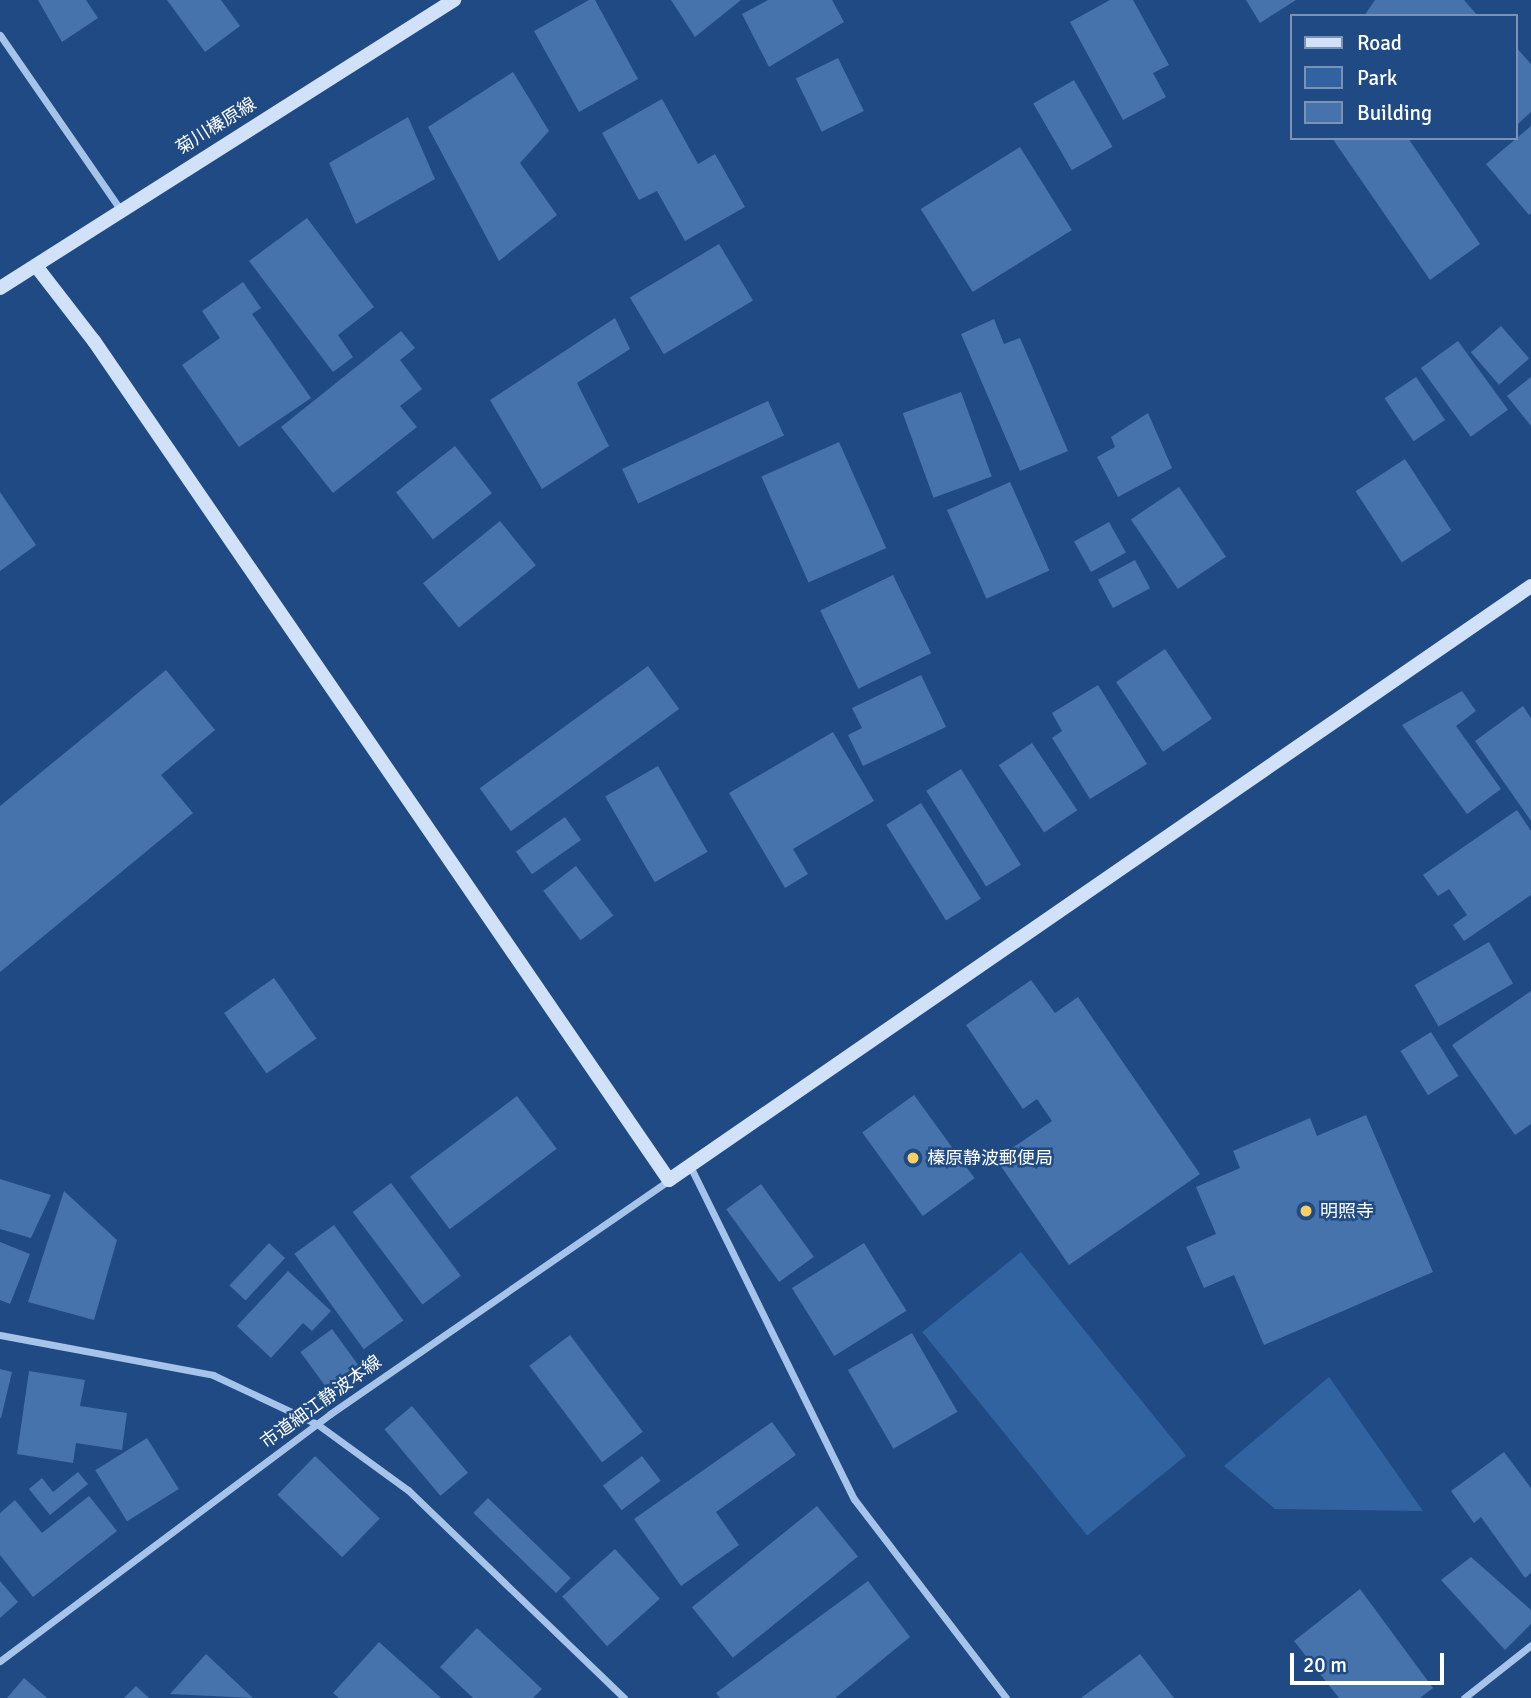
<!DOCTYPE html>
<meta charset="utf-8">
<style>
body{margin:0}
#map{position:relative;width:1531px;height:1698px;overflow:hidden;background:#1f4a84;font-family:Signika,"Noto Sans JP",sans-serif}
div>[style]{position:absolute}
.green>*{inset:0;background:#3263a1;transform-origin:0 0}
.building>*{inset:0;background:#4773ac;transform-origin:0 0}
.street>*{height:7px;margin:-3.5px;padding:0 3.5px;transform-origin:3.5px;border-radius:3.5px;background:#a6c4ea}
.secondary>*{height:14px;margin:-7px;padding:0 7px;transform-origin:7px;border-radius:7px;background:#d1e1f7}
.dots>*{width:19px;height:19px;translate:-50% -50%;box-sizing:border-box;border:4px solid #1f4a84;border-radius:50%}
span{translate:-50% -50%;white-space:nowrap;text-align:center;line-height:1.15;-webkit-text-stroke:5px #1f4a84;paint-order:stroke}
.street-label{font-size:18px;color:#fff}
.poi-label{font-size:18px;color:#fff}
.left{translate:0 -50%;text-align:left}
.legend{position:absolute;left:1290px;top:14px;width:228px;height:126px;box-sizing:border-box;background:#1f4a84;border:2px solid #7992b5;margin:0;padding:9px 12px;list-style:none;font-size:21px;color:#fff}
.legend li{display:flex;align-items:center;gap:14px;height:35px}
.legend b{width:35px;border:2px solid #7992b5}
.scale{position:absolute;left:1290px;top:1653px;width:154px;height:32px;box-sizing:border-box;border:4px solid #fff;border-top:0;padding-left:9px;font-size:21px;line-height:24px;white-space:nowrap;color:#fff;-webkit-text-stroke:5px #1f4a84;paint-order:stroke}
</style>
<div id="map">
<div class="green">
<i style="left:1021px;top:1252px;width:262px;height:127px;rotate:51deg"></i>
<i style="clip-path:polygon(1329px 1377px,1423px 1511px,1275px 1509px,1224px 1466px)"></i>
</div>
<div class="building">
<i style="clip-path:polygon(38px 0,86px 0,98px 18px,62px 42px)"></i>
<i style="clip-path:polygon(167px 0,221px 0,240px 26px,205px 52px)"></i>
<i style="clip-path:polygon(589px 0,595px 0,638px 79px,579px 112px,534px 31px)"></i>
<i style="clip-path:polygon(671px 0,741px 0,695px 37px)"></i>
<i style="clip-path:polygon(768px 0,832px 0,844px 22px,769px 67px,742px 14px)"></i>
<i style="clip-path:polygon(1110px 0,1133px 0,1169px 65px,1153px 73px,1166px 97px,1123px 120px,1070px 22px)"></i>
<i style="clip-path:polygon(1246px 0,1296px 0,1260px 23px)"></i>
<i style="clip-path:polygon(1375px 0,1464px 0,1478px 16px,1364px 16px)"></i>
<i style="clip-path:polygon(1515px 46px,1531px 64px,1531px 112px,1518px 124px)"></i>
<i style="left:838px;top:58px;width:59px;height:47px;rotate:64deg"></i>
<i style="clip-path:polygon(513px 72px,549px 131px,520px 163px,557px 215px,499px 261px,428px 127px)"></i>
<i style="left:1074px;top:80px;width:77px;height:47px;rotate:60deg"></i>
<i style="clip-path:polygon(662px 99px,698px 164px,715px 154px,745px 207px,685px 241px,657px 191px,639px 200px,602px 133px)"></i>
<i style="clip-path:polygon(408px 117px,435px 179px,356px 224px,329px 163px)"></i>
<i style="clip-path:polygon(1531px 126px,1531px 213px,1529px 215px,1486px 164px)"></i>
<i style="clip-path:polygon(1332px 138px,1408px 138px,1480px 244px,1430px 280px)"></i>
<i style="left:1020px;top:147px;width:98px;height:117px;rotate:58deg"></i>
<i style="clip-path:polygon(307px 218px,374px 307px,338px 335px,353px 357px,333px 372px,249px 261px)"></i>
<i style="left:719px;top:244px;width:66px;height:104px;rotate:59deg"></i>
<i style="clip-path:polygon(243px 282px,261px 308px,252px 314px,311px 398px,239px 447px,182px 365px,220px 338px,202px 311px)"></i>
<i style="clip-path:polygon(615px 318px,630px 349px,577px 383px,609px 446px,542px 489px,490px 400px)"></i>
<i style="clip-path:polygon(994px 319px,1004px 344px,1020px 338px,1068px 451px,1020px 471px,961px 334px)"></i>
<i style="left:1501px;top:326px;width:43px;height:40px;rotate:49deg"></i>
<i style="clip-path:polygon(401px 331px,415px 348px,400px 360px,422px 389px,400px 406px,417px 427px,333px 493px,281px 427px)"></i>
<i style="left:1458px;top:341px;width:85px;height:46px;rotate:54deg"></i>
<i style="left:1416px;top:377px;width:52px;height:38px;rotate:56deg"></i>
<i style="clip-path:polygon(1531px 377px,1531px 426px,1507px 396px)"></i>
<i style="left:961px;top:392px;width:90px;height:62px;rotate:70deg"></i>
<i style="left:768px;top:401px;width:38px;height:161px;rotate:65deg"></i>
<i style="clip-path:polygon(1148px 413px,1172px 468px,1118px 497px,1097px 457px,1115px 447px,1111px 437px)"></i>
<i style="left:839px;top:442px;width:116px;height:85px;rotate:66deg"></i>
<i style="left:455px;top:446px;width:60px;height:75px;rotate:52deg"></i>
<i style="left:1405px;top:459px;width:85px;height:59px;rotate:57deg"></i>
<i style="left:1010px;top:482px;width:97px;height:69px;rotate:66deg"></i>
<i style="left:1179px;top:487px;width:84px;height:58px;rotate:56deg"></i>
<i style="clip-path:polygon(0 492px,36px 545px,0 571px)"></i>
<i style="left:500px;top:521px;width:57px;height:99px;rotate:51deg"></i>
<i style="left:1109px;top:522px;width:35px;height:40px;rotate:61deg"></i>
<i style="left:1135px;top:560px;width:32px;height:42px;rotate:62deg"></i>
<i style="left:893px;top:575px;width:87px;height:81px;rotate:64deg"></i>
<i style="left:1165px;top:649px;width:84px;height:59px;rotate:56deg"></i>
<i style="left:648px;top:666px;width:53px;height:208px;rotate:54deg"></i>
<i style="clip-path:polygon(166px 670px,215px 730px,161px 775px,193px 813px,0 972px,0 806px)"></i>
<i style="clip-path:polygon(921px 675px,946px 727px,863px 766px,848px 735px,862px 728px,852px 708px)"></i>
<i style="clip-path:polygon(1098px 685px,1147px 764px,1090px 799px,1052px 738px,1062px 731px,1052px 713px)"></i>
<i style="clip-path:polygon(1462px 691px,1476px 711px,1456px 726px,1501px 789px,1467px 814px,1402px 725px)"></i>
<i style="clip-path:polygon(1523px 706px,1531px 718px,1531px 821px,1475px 741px)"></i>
<i style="clip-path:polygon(833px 732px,874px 801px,793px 849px,808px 874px,785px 888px,729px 793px)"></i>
<i style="left:1032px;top:743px;width:81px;height:40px;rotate:56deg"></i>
<i style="left:658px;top:766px;width:99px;height:61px;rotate:60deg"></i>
<i style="left:961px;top:769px;width:113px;height:41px;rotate:58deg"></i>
<i style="left:921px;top:803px;width:113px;height:41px;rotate:58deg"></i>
<i style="clip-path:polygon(1517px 810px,1531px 831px,1531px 895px,1464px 941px,1453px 925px,1467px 915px,1449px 889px,1438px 896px,1423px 875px)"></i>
<i style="left:565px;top:817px;width:28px;height:60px;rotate:55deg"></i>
<i style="left:576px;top:866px;width:62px;height:41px;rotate:53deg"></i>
<i style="left:1489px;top:942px;width:48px;height:86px;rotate:60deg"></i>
<i style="left:274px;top:978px;width:74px;height:61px;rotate:55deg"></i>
<i style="clip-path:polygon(1031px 980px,1055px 1013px,1078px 997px,1200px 1174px,1069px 1265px,996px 1159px,1052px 1121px,1037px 1099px,1023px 1109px,966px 1025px)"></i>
<i style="clip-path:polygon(1531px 991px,1531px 1124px,1515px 1135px,1452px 1045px)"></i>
<i style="left:1431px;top:1032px;width:52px;height:36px;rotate:58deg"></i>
<i style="left:914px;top:1095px;width:103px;height:64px;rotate:54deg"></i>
<i style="left:517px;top:1096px;width:66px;height:134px;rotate:53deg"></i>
<i style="clip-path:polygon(1366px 1115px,1433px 1272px,1264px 1345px,1234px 1275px,1204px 1288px,1186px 1247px,1216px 1234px,1196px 1187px,1240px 1168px,1233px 1151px,1310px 1118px,1317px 1136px)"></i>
<i style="clip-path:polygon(0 1179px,51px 1195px,31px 1238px,0 1229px)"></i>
<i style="left:391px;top:1183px;width:116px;height:48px;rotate:53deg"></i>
<i style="left:761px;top:1184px;width:90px;height:43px;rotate:54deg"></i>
<i style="clip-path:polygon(64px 1191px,117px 1240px,94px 1320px,28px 1302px)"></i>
<i style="left:334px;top:1225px;width:118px;height:49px;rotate:54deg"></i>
<i style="clip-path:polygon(0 1242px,30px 1254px,10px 1304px,0 1300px)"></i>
<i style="left:269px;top:1243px;width:22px;height:58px;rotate:43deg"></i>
<i style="left:864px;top:1243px;width:80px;height:85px;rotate:58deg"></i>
<i style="clip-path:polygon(288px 1271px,331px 1311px,312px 1331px,303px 1323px,271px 1358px,237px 1326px)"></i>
<i style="left:332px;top:1329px;width:44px;height:39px;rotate:54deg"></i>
<i style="left:912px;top:1333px;width:91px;height:74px;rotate:60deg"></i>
<i style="left:570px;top:1335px;width:121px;height:51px;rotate:53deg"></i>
<i style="clip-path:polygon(0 1369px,12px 1372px,1px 1418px,0 1418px)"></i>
<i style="clip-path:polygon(29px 1371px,85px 1380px,80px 1406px,127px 1413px,122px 1450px,76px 1443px,73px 1463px,17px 1454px)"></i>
<i style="left:412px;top:1406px;width:87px;height:36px;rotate:50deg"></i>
<i style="clip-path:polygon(772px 1422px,796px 1455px,716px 1512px,739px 1545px,681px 1586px,634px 1519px)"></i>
<i style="left:147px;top:1438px;width:60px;height:61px;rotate:58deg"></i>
<i style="clip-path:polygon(1504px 1452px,1531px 1488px,1531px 1573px,1525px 1578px,1481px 1517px,1474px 1523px,1451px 1491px)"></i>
<i style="left:315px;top:1456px;width:90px;height:54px;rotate:44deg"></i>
<i style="left:642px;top:1456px;width:31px;height:49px;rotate:53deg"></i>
<i style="clip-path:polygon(78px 1472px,88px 1484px,50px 1515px,29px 1489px,42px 1478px,53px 1492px)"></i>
<i style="clip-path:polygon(89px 1496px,117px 1531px,33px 1597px,0 1555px,0 1513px,15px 1500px,42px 1533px)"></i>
<i style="left:488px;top:1498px;width:115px;height:21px;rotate:44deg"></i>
<i style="left:817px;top:1506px;width:65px;height:161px;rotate:51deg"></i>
<i style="left:615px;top:1549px;width:67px;height:71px;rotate:48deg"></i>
<i style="clip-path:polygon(1471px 1557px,1531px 1610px,1531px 1624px,1505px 1650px,1441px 1580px)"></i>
<i style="clip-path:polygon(0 1581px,18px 1602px,0 1618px)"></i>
<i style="clip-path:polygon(868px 1581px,910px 1637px,835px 1698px,720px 1698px,716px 1693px)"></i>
<i style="clip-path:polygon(1360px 1589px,1433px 1688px,1420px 1698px,1339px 1698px,1294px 1641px)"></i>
<i style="clip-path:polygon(477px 1628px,542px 1689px,533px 1698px,473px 1698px,440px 1667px)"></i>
<i style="clip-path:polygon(379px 1642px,441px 1698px,339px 1698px,333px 1693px)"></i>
<i style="clip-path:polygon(206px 1654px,253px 1698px,170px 1694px)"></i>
<i style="clip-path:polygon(1140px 1654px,1174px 1698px,1081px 1698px)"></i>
<i style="clip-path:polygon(24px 1678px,47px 1698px,7px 1698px)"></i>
<i style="clip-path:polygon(136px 1686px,149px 1698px,124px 1698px)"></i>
</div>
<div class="street">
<i style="left:0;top:35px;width:211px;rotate:55.4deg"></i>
<i style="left:690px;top:1166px;width:371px;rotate:63.8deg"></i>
<i style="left:854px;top:1499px;width:250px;rotate:52.6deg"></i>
<i style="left:0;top:1335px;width:217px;rotate:10.6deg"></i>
<i style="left:213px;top:1375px;width:115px;rotate:25.2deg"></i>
<i style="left:317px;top:1424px;width:112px;rotate:36deg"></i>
<i style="left:408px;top:1490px;width:300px;rotate:43.9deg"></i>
<i style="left:0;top:1661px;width:412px;rotate:-36.8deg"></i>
<i style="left:330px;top:1414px;width:412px;rotate:-34.6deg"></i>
<i style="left:1464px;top:1698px;width:85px;rotate:-38.3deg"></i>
</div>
<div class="secondary">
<i style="left:36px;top:266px;width:95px;rotate:52.3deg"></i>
<i style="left:94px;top:341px;width:1017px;rotate:55.58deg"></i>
<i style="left:669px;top:1180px;width:1047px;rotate:-34.57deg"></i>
<i style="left:0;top:288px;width:538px;rotate:-32.39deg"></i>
</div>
<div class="dots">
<i style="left:913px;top:1158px;background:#f8cf66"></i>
<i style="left:1306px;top:1211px;background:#f8cf66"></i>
</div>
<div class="street-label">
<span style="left:216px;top:126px;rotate:-32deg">菊川榛原線</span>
<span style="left:321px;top:1402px;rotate:-36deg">市道細江静波本線</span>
</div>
<div class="poi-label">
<span class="left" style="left:927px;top:1158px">榛原静波郵便局</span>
<span class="left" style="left:1320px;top:1211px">明照寺</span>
</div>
<ul class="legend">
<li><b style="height:9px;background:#d1e1f7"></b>Road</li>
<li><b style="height:19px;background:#3263a1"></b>Park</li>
<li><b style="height:19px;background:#4773ac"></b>Building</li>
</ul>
<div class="scale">20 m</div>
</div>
